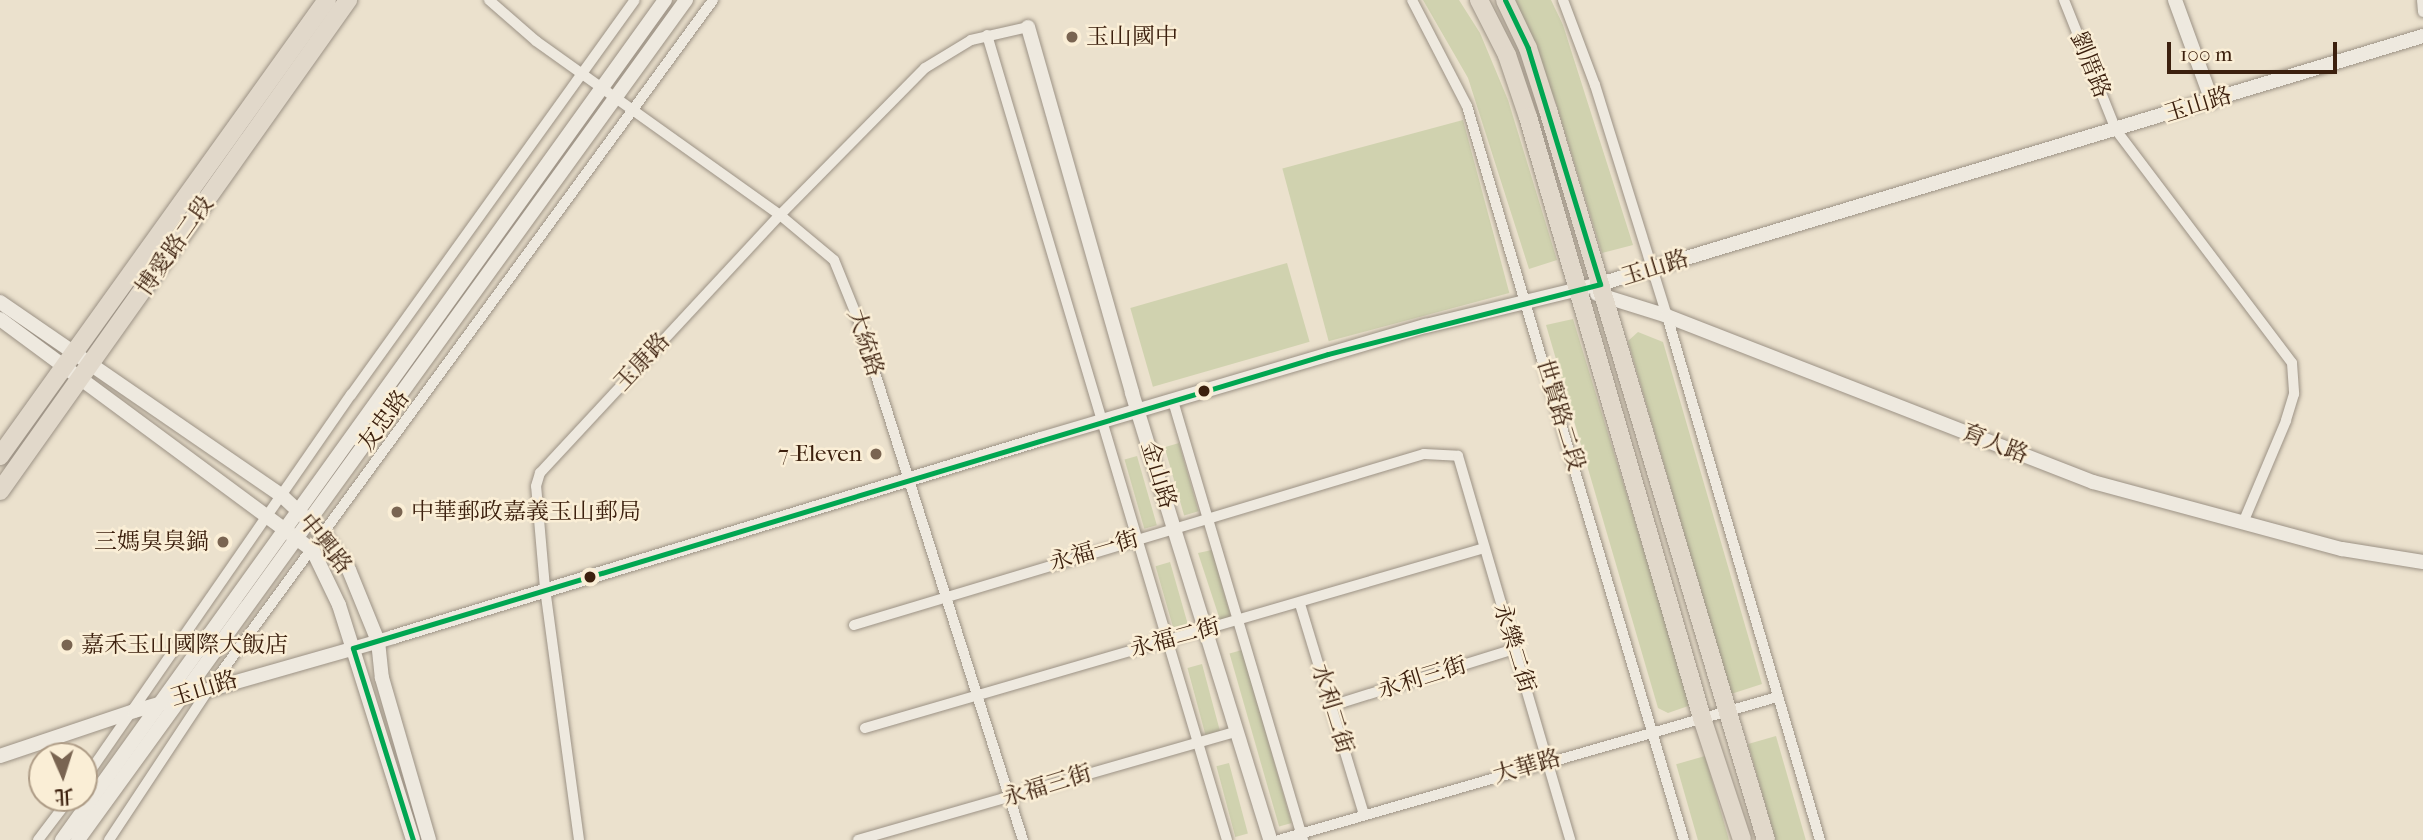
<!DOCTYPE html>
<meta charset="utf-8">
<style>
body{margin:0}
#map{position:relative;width:2423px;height:840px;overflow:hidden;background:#ebe1cd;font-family:"IM FELL French Canon","Noto Serif TC",serif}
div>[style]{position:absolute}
.green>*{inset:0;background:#d0d2af;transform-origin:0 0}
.roads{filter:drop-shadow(0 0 2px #9c9285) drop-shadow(0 0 2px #9c9285)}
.minor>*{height:10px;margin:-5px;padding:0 5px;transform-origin:5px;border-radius:5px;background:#eee9df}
.tertiary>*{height:14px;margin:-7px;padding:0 7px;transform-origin:7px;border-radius:7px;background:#eee9df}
.primary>*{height:18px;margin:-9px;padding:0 9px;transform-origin:9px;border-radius:9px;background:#e1d8ca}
.bus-1>*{height:5px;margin:-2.5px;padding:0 2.5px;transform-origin:2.5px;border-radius:2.5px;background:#00a651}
.dots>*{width:19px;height:19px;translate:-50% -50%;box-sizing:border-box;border:4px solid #faeed6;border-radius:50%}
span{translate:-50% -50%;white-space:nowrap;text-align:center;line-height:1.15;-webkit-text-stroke:5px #faeed6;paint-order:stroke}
.poi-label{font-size:23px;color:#3c200e}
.left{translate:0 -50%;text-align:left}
.right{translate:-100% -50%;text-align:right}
.street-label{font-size:23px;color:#3c200e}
.north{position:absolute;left:28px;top:742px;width:70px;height:70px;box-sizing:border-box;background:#faeed6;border:2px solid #ae9c86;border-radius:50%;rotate:177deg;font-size:19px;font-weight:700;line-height:28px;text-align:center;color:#3c200e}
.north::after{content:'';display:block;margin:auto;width:24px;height:32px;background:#796451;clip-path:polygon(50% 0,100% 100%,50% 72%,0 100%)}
.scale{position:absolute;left:2167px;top:42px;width:170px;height:32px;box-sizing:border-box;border:4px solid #3c200e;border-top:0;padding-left:9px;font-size:21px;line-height:24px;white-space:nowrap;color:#3c200e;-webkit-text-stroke:5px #faeed6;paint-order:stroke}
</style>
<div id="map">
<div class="green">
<i style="clip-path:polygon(1423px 0,1459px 0,1480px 33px,1508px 100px,1557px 260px,1529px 269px,1468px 78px)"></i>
<i style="clip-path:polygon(1513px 0,1551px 0,1563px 25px,1633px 245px,1602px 253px,1556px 103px)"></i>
<i style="left:1463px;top:120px;width:179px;height:187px;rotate:75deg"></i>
<i style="left:1287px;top:263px;width:82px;height:163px;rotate:74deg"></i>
<i style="clip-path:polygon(1573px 319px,1691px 705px,1668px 713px,1658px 708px,1546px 325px)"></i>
<i style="clip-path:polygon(1638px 332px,1663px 342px,1762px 684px,1731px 694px,1628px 341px)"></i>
<i style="left:1179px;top:443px;width:71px;height:15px;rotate:74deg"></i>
<i style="left:1137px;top:456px;width:72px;height:13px;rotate:74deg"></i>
<i style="clip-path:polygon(1212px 550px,1232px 621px,1221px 623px,1198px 553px)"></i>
<i style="left:1170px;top:562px;width:71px;height:15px;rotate:74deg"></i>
<i style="left:1242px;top:650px;width:180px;height:13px;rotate:74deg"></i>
<i style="left:1202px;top:664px;width:72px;height:15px;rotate:75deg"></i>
<i style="left:1776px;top:736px;width:108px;height:29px;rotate:74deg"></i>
<i style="left:1705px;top:756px;width:87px;height:30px;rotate:74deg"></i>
<i style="left:1229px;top:763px;width:73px;height:13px;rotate:75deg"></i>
</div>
<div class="roads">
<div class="minor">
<i style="left:489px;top:0;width:62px;rotate:41.1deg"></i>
<i style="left:536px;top:41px;width:300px;rotate:35.5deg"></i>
<i style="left:780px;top:215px;width:70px;rotate:39.8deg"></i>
<i style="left:834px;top:260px;width:64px;rotate:67.9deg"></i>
<i style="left:858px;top:319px;width:547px;rotate:72.43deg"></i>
<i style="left:1412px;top:0;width:119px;rotate:62.6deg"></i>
<i style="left:1467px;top:106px;width:765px;rotate:73.53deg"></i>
<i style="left:1563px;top:0;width:91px;rotate:69.4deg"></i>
<i style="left:1595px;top:85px;width:242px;rotate:72.7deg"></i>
<i style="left:1667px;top:316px;width:546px;rotate:73.72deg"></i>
<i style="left:2064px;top:0;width:140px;rotate:68.2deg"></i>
<i style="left:2116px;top:130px;width:292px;rotate:52.9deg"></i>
<i style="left:2292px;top:363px;width:31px;rotate:86deg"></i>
<i style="left:2294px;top:394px;width:28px;rotate:107deg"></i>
<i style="left:2286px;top:421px;width:111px;rotate:112.9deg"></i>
<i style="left:2422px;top:0;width:12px;rotate:85deg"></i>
<i style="left:987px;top:35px;width:840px;rotate:73.4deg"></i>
<i style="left:1173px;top:401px;width:458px;rotate:73.5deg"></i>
<i style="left:1300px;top:604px;width:220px;rotate:73.1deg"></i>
<i style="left:854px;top:625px;width:595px;rotate:-16.7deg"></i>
<i style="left:1424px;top:454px;width:34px;rotate:3deg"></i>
<i style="left:1458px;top:456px;width:400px;rotate:73.7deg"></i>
<i style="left:1331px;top:706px;width:192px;rotate:-17.3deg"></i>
<i style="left:865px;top:728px;width:645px;rotate:-16.21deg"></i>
<i style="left:84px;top:780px;width:469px;rotate:-55.3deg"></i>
<i style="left:351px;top:395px;width:486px;rotate:-54.3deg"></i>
<i style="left:38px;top:840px;width:53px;rotate:-52.7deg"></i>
<i style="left:109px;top:840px;width:181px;rotate:-56.5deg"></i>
<i style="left:209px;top:689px;width:854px;rotate:-53.81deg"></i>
<i style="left:579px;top:840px;width:254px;rotate:-97.7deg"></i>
<i style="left:545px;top:588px;width:102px;rotate:-95deg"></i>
<i style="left:536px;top:486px;width:14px;rotate:-73deg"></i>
<i style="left:540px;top:473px;width:352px;rotate:-47.1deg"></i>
<i style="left:780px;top:215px;width:206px;rotate:-45.4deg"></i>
<i style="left:925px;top:68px;width:54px;rotate:-31.3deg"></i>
<i style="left:971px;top:40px;width:58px;rotate:-12.8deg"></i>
<i style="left:858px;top:840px;width:392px;rotate:-16deg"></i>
<i style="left:1279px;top:840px;width:518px;rotate:-16.02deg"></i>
</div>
<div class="tertiary">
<i style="left:2175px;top:0;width:108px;rotate:69.9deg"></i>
<i style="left:1028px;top:27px;width:380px;rotate:74.1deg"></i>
<i style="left:1132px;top:393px;width:468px;rotate:72.8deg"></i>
<i style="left:1597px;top:294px;width:73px;rotate:17.4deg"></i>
<i style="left:1667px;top:316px;width:457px;rotate:21.3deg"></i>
<i style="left:2093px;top:482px;width:258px;rotate:15.1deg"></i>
<i style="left:2342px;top:549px;width:82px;rotate:9.1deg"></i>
<i style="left:0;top:302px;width:341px;rotate:34.5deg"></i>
<i style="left:281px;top:495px;width:60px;rotate:43deg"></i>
<i style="left:325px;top:536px;width:42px;rotate:54.8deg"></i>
<i style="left:349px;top:570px;width:77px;rotate:67.8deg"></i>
<i style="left:378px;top:641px;width:37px;rotate:84deg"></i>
<i style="left:382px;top:678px;width:169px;rotate:73.8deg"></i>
<i style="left:0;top:319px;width:390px;rotate:36.5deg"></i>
<i style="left:313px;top:551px;width:60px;rotate:64.3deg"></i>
<i style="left:339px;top:605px;width:246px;rotate:72.5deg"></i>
<i style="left:0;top:756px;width:141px;rotate:-18.6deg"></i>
<i style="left:134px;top:711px;width:269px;rotate:-15.9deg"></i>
<i style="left:393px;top:637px;width:678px;rotate:-16.99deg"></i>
<i style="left:1041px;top:439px;width:401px;rotate:-16.4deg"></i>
<i style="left:1426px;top:326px;width:179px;rotate:-13.6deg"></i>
<i style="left:1600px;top:284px;width:860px;rotate:-16.77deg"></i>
<i style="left:62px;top:840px;width:1034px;rotate:-54.33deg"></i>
<i style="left:78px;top:840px;width:1037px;rotate:-54.1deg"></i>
</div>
<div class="primary">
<i style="left:1479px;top:0;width:62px;rotate:63deg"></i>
<i style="left:1507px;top:55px;width:65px;rotate:71.3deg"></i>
<i style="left:1528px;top:117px;width:626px;rotate:73.85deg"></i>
<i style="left:1702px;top:718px;width:128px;rotate:71.8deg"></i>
<i style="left:1505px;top:0;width:53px;rotate:64.4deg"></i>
<i style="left:1528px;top:48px;width:65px;rotate:72.1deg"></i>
<i style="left:1548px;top:110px;width:762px;rotate:73.37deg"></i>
<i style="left:0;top:456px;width:561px;rotate:-54.36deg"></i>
<i style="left:0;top:491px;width:602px;rotate:-54.67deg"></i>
</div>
</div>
<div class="bus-1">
<i style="left:413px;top:840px;width:201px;rotate:-107.4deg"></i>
<i style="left:353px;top:648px;width:1018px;rotate:-16.78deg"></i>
<i style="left:1328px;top:354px;width:281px;rotate:-14.4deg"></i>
<i style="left:1600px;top:284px;width:247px;rotate:-107deg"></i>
<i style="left:1528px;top:48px;width:53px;rotate:-115.6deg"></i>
</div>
<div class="dots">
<i style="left:1072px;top:37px;background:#796451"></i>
<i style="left:1204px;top:391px;background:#3c200e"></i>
<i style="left:876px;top:454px;background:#796451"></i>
<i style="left:397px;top:512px;background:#796451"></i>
<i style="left:223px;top:542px;background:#796451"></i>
<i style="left:590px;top:577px;background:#3c200e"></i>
<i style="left:67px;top:645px;background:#796451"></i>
</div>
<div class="poi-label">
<span class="left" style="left:1086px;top:37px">玉山國中</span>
<span class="right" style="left:862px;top:454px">7-Eleven</span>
<span class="left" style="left:411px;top:512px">中華郵政嘉義玉山郵局</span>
<span class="right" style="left:209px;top:542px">三媽臭臭鍋</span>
<span class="left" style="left:81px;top:645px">嘉禾玉山國際大飯店</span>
</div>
<div class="street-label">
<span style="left:2090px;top:65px;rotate:68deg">劉厝路</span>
<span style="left:2198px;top:105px;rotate:-17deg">玉山路</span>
<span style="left:175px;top:246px;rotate:-55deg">博愛路二段</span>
<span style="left:1655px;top:268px;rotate:-17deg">玉山路</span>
<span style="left:865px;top:343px;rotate:72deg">大統路</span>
<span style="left:642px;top:362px;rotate:-47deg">玉康路</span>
<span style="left:1560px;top:415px;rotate:73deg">世賢路二段</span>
<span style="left:384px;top:421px;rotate:-54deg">友忠路</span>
<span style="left:1995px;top:444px;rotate:21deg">育人路</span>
<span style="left:1158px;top:475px;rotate:73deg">金山路</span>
<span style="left:325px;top:544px;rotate:51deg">中興路</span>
<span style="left:1094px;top:551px;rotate:-16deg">永福一街</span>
<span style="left:1175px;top:638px;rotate:-15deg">永福二街</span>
<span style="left:1514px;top:648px;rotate:73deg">永樂二街</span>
<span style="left:1422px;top:678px;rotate:-17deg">永利三街</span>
<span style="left:204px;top:689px;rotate:-17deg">玉山路</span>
<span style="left:1332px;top:709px;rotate:73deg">水利二街</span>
<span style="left:1527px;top:767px;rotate:-16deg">大華路</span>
<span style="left:1047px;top:786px;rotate:-17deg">永福三街</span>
</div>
<div class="north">北</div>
<div class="scale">100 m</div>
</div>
